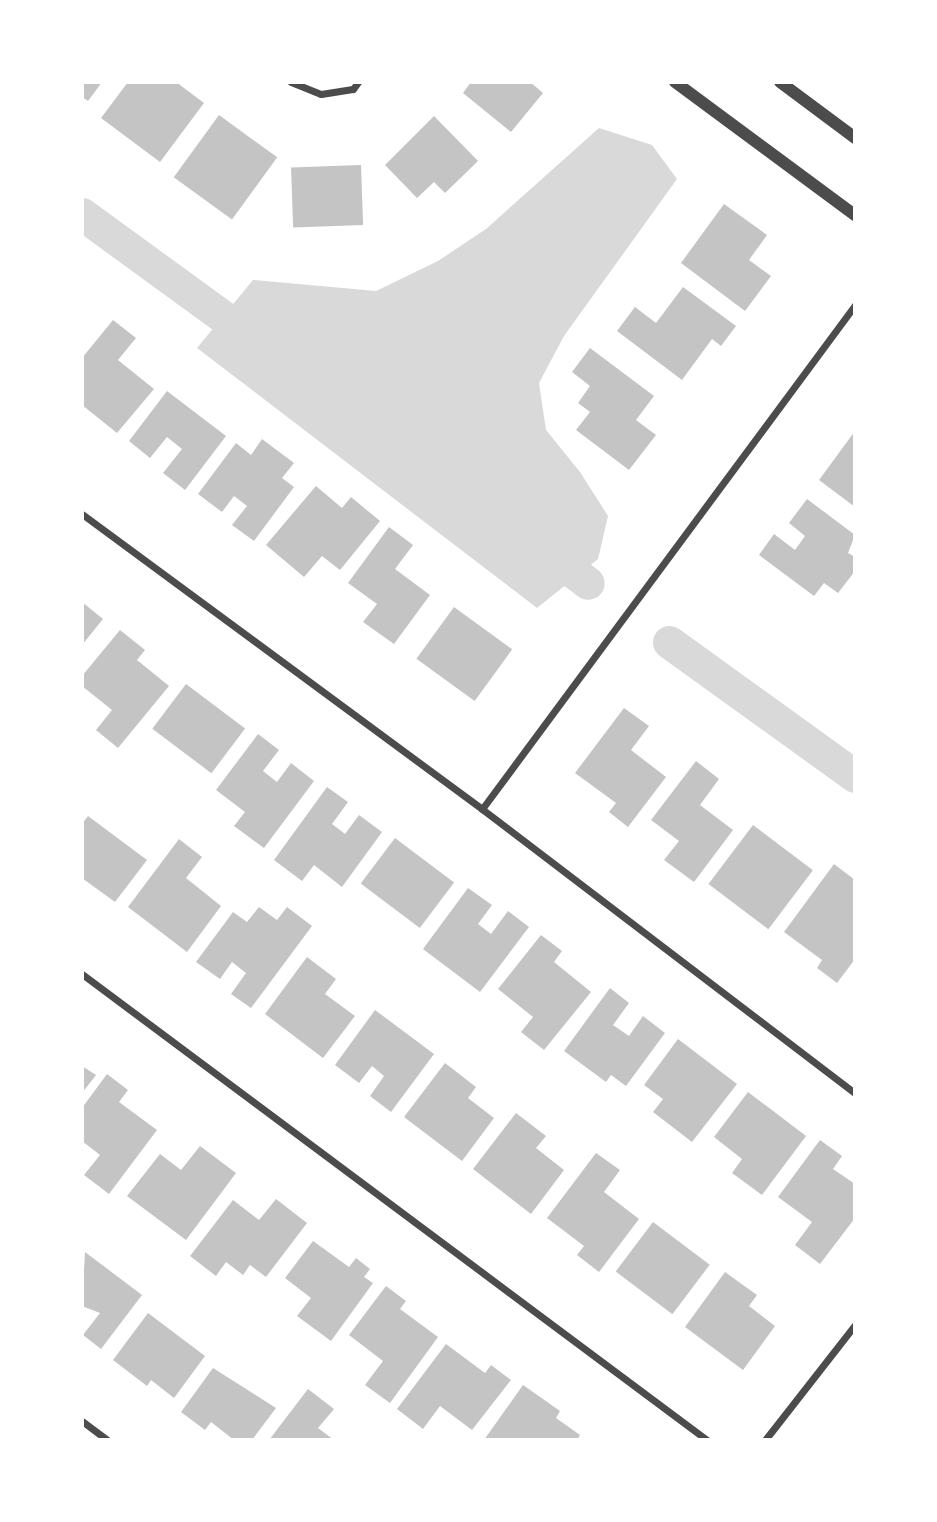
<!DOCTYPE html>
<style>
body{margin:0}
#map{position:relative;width:937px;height:1522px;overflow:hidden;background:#fff;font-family:Helvetica,sans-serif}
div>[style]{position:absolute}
.water>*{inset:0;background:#d9d9d9}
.canal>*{height:33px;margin:-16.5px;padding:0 16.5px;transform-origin:16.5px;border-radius:16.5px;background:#d9d9d9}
.building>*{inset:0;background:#c4c4c4;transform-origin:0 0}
.minor>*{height:7px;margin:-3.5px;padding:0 3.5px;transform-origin:3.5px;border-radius:3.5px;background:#4c4c4c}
.tertiary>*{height:12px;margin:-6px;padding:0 6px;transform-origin:6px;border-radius:6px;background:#4c4c4c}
span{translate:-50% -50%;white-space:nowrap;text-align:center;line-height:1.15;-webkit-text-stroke:5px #fff;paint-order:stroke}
.frame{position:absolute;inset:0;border:84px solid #fff;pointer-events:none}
</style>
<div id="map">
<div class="water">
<i style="clip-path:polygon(599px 128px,652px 145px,677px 179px,564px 336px,539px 383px,546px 430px,580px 472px,608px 516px,598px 559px,537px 608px,197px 348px,253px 280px,376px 291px,438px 261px,486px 229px)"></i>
</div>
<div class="canal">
<i style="left:82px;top:214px;width:219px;rotate:36.1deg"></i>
<i style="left:543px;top:549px;width:56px;rotate:37.1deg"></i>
<i style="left:669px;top:642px;width:229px;rotate:35.8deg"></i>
</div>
<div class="building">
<i style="clip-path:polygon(82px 82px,102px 82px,88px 101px,82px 97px)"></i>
<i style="clip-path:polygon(128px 82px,176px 82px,204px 103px,160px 162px,101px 118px)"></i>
<i style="clip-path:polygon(471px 82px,530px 82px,543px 93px,511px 132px,463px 93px)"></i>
<i style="left:219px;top:115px;width:72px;height:77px;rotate:36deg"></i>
<i style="clip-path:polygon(434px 116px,478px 161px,445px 193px,434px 182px,417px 198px,385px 165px)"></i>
<i style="left:361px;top:165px;width:60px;height:70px;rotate:88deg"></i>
<i style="clip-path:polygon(724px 204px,767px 235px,749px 260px,771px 276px,745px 311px,681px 263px)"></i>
<i style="clip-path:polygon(683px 287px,736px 326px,721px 346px,712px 339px,682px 380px,617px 331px,635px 307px,656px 323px)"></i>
<i style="clip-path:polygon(113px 320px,136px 338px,118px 360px,154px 389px,117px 433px,82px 405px,82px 358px)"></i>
<i style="clip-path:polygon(590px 348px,654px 396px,636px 420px,656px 435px,629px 470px,576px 430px,590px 412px,578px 403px,590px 386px,572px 372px)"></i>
<i style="clip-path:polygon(167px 391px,226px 436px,185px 490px,163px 473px,182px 449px,167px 437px,150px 458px,129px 441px)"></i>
<i style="clip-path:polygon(855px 431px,855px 507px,819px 480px)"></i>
<i style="clip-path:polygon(262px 439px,294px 463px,282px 478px,294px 487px,254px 541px,232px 525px,247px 506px,234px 496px,222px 512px,198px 494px,236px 443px,251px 455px)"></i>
<i style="clip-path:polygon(316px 486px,342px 508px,351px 497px,380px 521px,340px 570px,322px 556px,304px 577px,266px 545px)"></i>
<i style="clip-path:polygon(807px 499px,855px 535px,848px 553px,855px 557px,855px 571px,838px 593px,824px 583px,814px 596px,759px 555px,774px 534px,795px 550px,805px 536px,789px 523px)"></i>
<i style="clip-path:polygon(389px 527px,413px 545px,395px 569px,430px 595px,394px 644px,363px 622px,377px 604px,348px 583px)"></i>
<i style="clip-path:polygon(82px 602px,103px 619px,82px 645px)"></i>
<i style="left:454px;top:607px;width:72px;height:64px;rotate:36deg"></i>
<i style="clip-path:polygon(120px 630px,145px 650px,137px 660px,169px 686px,118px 748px,96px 730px,112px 710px,82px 686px,82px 676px)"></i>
<i style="left:186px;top:684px;width:74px;height:56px;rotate:37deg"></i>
<i style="clip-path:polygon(624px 708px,649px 726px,631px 750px,666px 777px,628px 827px,609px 812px,616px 803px,575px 773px)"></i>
<i style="clip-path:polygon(258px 734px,279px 750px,263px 771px,277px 782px,291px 763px,314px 781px,264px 848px,234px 826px,245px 812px,216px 790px)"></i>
<i style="clip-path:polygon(696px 761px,719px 779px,700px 805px,733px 830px,694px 882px,664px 860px,679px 841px,651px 820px)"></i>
<i style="clip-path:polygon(327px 787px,348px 802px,332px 824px,345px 834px,359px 815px,382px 832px,342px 887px,314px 865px,302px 881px,274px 860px)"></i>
<i style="clip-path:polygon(88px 816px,147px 860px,115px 902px,82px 878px,82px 824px)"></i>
<i style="left:753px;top:825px;width:75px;height:74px;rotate:37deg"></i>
<i style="left:395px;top:838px;width:74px;height:57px;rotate:37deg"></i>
<i style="clip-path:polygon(179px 839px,202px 857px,186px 878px,221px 906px,187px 952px,128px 907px)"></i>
<i style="clip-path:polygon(834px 864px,855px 880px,855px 959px,837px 983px,817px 968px,822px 960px,784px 932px)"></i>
<i style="clip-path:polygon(468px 888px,492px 905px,478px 924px,491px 934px,508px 911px,529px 927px,480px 992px,423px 949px)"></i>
<i style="clip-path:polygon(259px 907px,277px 920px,287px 907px,312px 926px,251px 1008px,231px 994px,246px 973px,232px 962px,220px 979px,196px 962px,233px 912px,247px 922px)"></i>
<i style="clip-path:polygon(541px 935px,562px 951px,554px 962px,591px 992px,544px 1050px,521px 1032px,533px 1017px,498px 989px)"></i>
<i style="clip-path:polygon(307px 957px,336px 979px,325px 994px,355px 1016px,323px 1058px,265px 1014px)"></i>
<i style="clip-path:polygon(610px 988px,629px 1003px,613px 1025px,629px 1036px,643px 1016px,665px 1033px,626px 1086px,611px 1075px,606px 1082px,564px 1051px)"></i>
<i style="clip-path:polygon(375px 1010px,434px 1054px,391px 1112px,370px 1096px,384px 1076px,372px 1066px,359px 1083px,335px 1065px)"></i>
<i style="clip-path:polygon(678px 1039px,737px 1084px,692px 1142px,653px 1112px,663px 1099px,644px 1085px)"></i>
<i style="clip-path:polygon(445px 1063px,476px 1087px,468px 1098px,494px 1118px,462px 1161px,404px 1117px)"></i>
<i style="clip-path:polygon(82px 1066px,96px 1075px,82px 1093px)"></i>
<i style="clip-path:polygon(107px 1074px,128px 1090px,119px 1102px,157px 1130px,109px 1194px,84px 1175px,100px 1155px,82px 1141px,82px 1108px)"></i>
<i style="clip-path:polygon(748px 1092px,806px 1136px,762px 1195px,732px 1173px,742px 1159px,714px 1137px)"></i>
<i style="clip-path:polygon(516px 1113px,546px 1136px,536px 1148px,564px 1170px,531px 1214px,473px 1169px)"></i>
<i style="clip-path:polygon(820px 1140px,842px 1156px,833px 1169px,855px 1184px,855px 1218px,820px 1264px,795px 1245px,812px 1222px,778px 1197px)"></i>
<i style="clip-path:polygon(200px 1146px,236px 1173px,186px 1240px,127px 1196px,160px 1154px,181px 1170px)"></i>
<i style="clip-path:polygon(596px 1153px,620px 1170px,604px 1192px,639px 1219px,599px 1272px,577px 1255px,584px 1246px,547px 1218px)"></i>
<i style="clip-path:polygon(276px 1199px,307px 1223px,266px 1277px,250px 1265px,243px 1275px,226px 1262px,216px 1276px,190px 1256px,233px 1200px,259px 1220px)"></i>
<i style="left:653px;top:1222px;width:71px;height:62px;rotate:37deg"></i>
<i style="clip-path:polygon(313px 1241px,349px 1267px,356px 1258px,370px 1269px,364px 1277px,373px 1283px,331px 1341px,297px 1316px,311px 1298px,285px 1278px)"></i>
<i style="clip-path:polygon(85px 1252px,142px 1295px,101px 1349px,83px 1335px,100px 1313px,82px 1306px)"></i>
<i style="clip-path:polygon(725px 1272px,757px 1295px,749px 1306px,775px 1326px,743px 1370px,685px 1327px)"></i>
<i style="clip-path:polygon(386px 1286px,406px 1301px,400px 1309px,438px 1337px,390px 1403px,365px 1385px,383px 1361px,349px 1335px)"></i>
<i style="clip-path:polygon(148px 1313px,205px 1356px,174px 1398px,151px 1380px,147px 1386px,113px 1360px)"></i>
<i style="clip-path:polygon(446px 1344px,485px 1373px,491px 1365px,511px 1380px,472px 1430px,440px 1406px,423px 1429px,397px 1409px)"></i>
<i style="clip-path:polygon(213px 1368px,276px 1408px,252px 1440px,234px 1440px,211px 1422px,205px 1430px,181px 1412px)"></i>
<i style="clip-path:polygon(523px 1385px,560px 1411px,556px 1418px,580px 1435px,577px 1440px,484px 1440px)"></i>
<i style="clip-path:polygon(308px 1389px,334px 1409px,318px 1428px,334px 1440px,269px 1440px)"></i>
</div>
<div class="minor">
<i style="left:291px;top:82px;width:32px;rotate:22deg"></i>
<i style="left:321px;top:94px;width:32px;rotate:-9deg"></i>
<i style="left:353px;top:89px;width:9px;rotate:-54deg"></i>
<i style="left:82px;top:514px;width:497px;rotate:36.4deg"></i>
<i style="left:482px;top:809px;width:469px;rotate:37.3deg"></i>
<i style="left:482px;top:809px;width:627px;rotate:-53.5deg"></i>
<i style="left:82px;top:974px;width:780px;rotate:36.71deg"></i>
<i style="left:82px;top:1421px;width:31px;rotate:37deg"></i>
<i style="left:765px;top:1440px;width:146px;rotate:-52deg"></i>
</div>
<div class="tertiary">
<i style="left:675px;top:82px;width:224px;rotate:36.5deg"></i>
<i style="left:780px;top:82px;width:94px;rotate:36.7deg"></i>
</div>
<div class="frame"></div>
</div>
